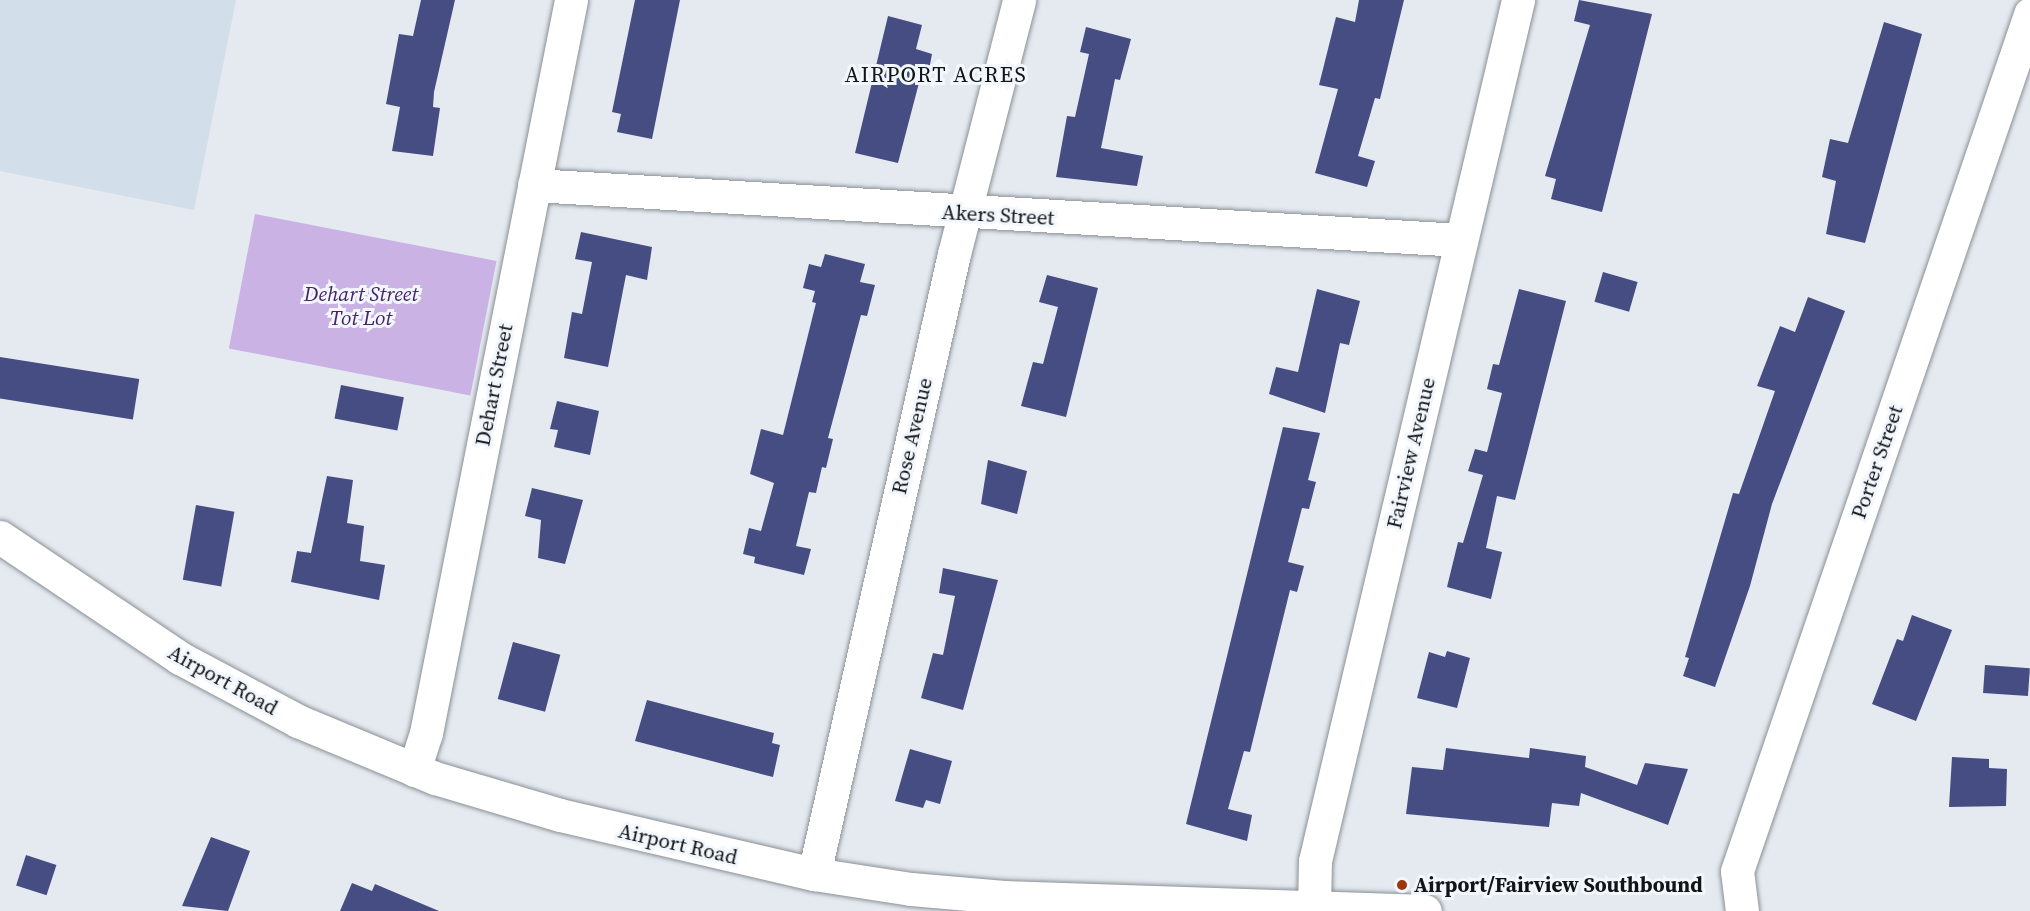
<!DOCTYPE html>
<style>
body{margin:0}
#map{position:relative;width:2030px;height:911px;overflow:hidden;background:#e4eaf0;font-family:"Source Serif 4",serif}
div>[style]{position:absolute}
.built>*{inset:0;background:#d2dee9}
.green>*{inset:0;background:#cbb2e5;transform-origin:0 0}
.building>*{inset:0;background:#454d83;transform-origin:0 0}
.roads{filter:drop-shadow(0 0 2px #8a9095) drop-shadow(0 0 2px #8a9095)}
.minor>*{height:33px;margin:-16.5px;padding:0 16.5px;transform-origin:16.5px;border-radius:16.5px;background:#fff}
.dots>*{width:16px;height:16px;translate:-50% -50%;box-sizing:border-box;border:3px solid #f1f7fd;border-radius:50%}
span{translate:-50% -50%;white-space:nowrap;text-align:center;line-height:1.15;-webkit-text-stroke:6px #f1f7fd;paint-order:stroke}
.street-label{font-size:21px;color:#121416}
.park-label{font-size:21px;color:#492168;font-style:italic}
.poi-label{font-size:21px;color:#121416;font-weight:700}
.left{translate:0 -50%;text-align:left}
.neighbourhood-label{font-size:22px;color:#121416;letter-spacing:1.5px}
</style>
<div id="map">
<div class="built">
<i style="clip-path:polygon(0 0,236px 0,194px 210px,0 171px)"></i>
</div>
<div class="green">
<i style="left:255px;top:214px;width:246px;height:137px;rotate:11deg"></i>
</div>
<div class="building">
<i style="clip-path:polygon(421px 0,455px 0,434px 92px,433px 107px,440px 108px,433px 156px,392px 151px,400px 107px,386px 104px,399px 34px,413px 36px)"></i>
<i style="clip-path:polygon(635px 0,680px 0,652px 139px,617px 132px,621px 114px,612px 112px)"></i>
<i style="clip-path:polygon(1359px 0,1404px 0,1380px 99px,1375px 98px,1358px 156px,1375px 161px,1367px 187px,1315px 173px,1338px 89px,1319px 85px,1336px 17px,1355px 22px)"></i>
<i style="clip-path:polygon(1579px 0,1652px 14px,1602px 212px,1551px 199px,1556px 179px,1545px 176px,1590px 25px,1574px 21px)"></i>
<i style="clip-path:polygon(888px 16px,922px 25px,916px 49px,932px 54px,927px 81px,920px 79px,898px 163px,855px 153px)"></i>
<i style="clip-path:polygon(1884px 22px,1922px 34px,1865px 243px,1826px 234px,1836px 181px,1822px 177px,1830px 139px,1848px 143px)"></i>
<i style="clip-path:polygon(1086px 27px,1131px 39px,1120px 80px,1115px 79px,1101px 148px,1143px 156px,1137px 186px,1056px 177px,1067px 116px,1075px 117px,1089px 54px,1080px 52px)"></i>
<i style="clip-path:polygon(581px 232px,652px 247px,647px 280px,626px 275px,608px 367px,564px 358px,572px 312px,582px 314px,592px 262px,575px 259px)"></i>
<i style="clip-path:polygon(825px 254px,865px 264px,860px 282px,875px 285px,867px 316px,861px 315px,828px 438px,833px 439px,826px 468px,822px 467px,816px 493px,809px 492px,796px 546px,811px 549px,804px 575px,754px 563px,755px 557px,743px 554px,749px 528px,761px 531px,774px 483px,750px 474px,761px 429px,783px 435px,816px 303px,812px 302px,815px 291px,803px 288px,809px 264px,821px 267px)"></i>
<i style="left:1603px;top:272px;width:36px;height:31px;rotate:16deg"></i>
<i style="clip-path:polygon(1047px 275px,1098px 288px,1066px 417px,1021px 406px,1033px 362px,1043px 364px,1058px 307px,1039px 302px)"></i>
<i style="clip-path:polygon(1317px 289px,1360px 301px,1349px 345px,1340px 343px,1325px 413px,1269px 394px,1276px 367px,1298px 372px)"></i>
<i style="clip-path:polygon(1519px 289px,1566px 301px,1515px 500px,1497px 496px,1486px 548px,1502px 552px,1491px 599px,1447px 587px,1458px 542px,1463px 543px,1483px 475px,1468px 471px,1475px 449px,1487px 452px,1502px 393px,1487px 389px,1493px 364px,1499px 365px)"></i>
<i style="clip-path:polygon(1808px 297px,1845px 311px,1772px 504px,1750px 586px,1715px 687px,1683px 676px,1689px 658px,1685px 657px,1733px 493px,1739px 494px,1775px 391px,1757px 386px,1780px 326px,1795px 332px)"></i>
<i style="left:0;top:357px;width:141px;height:41px;rotate:9deg"></i>
<i style="left:341px;top:385px;width:64px;height:34px;rotate:11deg"></i>
<i style="clip-path:polygon(557px 401px,599px 411px,590px 455px,554px 447px,558px 430px,550px 429px)"></i>
<i style="clip-path:polygon(1283px 427px,1320px 433px,1308px 480px,1316px 482px,1309px 509px,1302px 508px,1288px 562px,1304px 566px,1297px 592px,1290px 590px,1250px 752px,1244px 751px,1228px 809px,1252px 815px,1247px 841px,1186px 824px)"></i>
<i style="clip-path:polygon(988px 460px,1027px 471px,1017px 514px,981px 504px)"></i>
<i style="clip-path:polygon(327px 476px,353px 480px,347px 523px,364px 526px,360px 561px,385px 565px,379px 600px,291px 582px,297px 551px,311px 553px)"></i>
<i style="clip-path:polygon(532px 488px,583px 500px,565px 564px,538px 558px,541px 520px,525px 516px)"></i>
<i style="left:196px;top:505px;width:39px;height:76px;rotate:10deg"></i>
<i style="clip-path:polygon(943px 568px,998px 580px,963px 710px,921px 698px,933px 653px,943px 655px,955px 596px,939px 593px)"></i>
<i style="clip-path:polygon(1912px 615px,1952px 630px,1916px 721px,1872px 704px,1897px 639px,1903px 641px)"></i>
<i style="left:513px;top:642px;width:49px;height:59px;rotate:15deg"></i>
<i style="clip-path:polygon(1447px 651px,1470px 658px,1457px 708px,1417px 698px,1429px 652px,1445px 657px)"></i>
<i style="left:1985px;top:665px;width:45px;height:28px;rotate:4deg"></i>
<i style="clip-path:polygon(647px 700px,774px 733px,772px 743px,780px 745px,773px 777px,635px 741px)"></i>
<i style="clip-path:polygon(1446px 748px,1529px 758px,1530px 748px,1586px 756px,1585px 767px,1637px 785px,1645px 763px,1688px 769px,1668px 825px,1581px 793px,1579px 806px,1552px 803px,1549px 827px,1406px 814px,1412px 767px,1443px 770px)"></i>
<i style="clip-path:polygon(910px 749px,952px 761px,940px 804px,926px 800px,923px 808px,895px 801px)"></i>
<i style="clip-path:polygon(1952px 757px,1989px 759px,1989px 768px,2007px 769px,2006px 806px,1949px 807px)"></i>
<i style="clip-path:polygon(211px 837px,250px 851px,228px 911px,182px 906px)"></i>
<i style="left:26px;top:855px;width:32px;height:32px;rotate:18deg"></i>
<i style="clip-path:polygon(352px 883px,372px 891px,375px 884px,439px 911px,340px 911px)"></i>
</div>
<div class="roads">
<div class="minor">
<i style="left:534px;top:185px;width:929px;rotate:3.4deg"></i>
<i style="left:0;top:537px;width:217px;rotate:33.9deg"></i>
<i style="left:180px;top:658px;width:134px;rotate:28.1deg"></i>
<i style="left:298px;top:721px;width:148px;rotate:22.6deg"></i>
<i style="left:435px;top:778px;width:130px;rotate:16.5deg"></i>
<i style="left:560px;top:815px;width:261px;rotate:13.1deg"></i>
<i style="left:814px;top:874px;width:98px;rotate:8.8deg"></i>
<i style="left:911px;top:889px;width:93px;rotate:4.9deg"></i>
<i style="left:1004px;top:897px;width:421px;rotate:1.9deg"></i>
<i style="left:414px;top:770px;width:39px;rotate:-72deg"></i>
<i style="left:426px;top:733px;width:747px;rotate:-78.81deg"></i>
<i style="left:814px;top:874px;width:636px;rotate:-77.28deg"></i>
<i style="left:954px;top:254px;width:262px;rotate:-75.6deg"></i>
<i style="left:1314px;top:911px;width:50px;rotate:-88.9deg"></i>
<i style="left:1315px;top:861px;width:885px;rotate:-76.73deg"></i>
<i style="left:1742px;top:911px;width:40px;rotate:-97.1deg"></i>
<i style="left:1737px;top:871px;width:906px;rotate:-71.12deg"></i>
</div>
</div>
<div class="dots">
<i style="left:1402px;top:885px;background:#9c360c"></i>
</div>
<div class="street-label">
<span style="left:998px;top:215px;rotate:3deg">Akers Street</span>
<span style="left:494px;top:385px;rotate:-79deg">Dehart Street</span>
<span style="left:912px;top:436px;rotate:-77deg">Rose Avenue</span>
<span style="left:1411px;top:453px;rotate:-77deg">Fairview Avenue</span>
<span style="left:1877px;top:462px;rotate:-71deg">Porter Street</span>
<span style="left:223px;top:680px;rotate:29deg">Airport Road</span>
<span style="left:678px;top:844px;rotate:13deg">Airport Road</span>
</div>
<div class="park-label">
<span style="left:361px;top:306px">Dehart Street<br>Tot Lot</span>
</div>
<div class="poi-label">
<span class="left" style="left:1414px;top:885px">Airport/Fairview Southbound</span>
</div>
<div class="neighbourhood-label">
<span style="left:936px;top:75px">AIRPORT ACRES</span>
</div>
</div>
